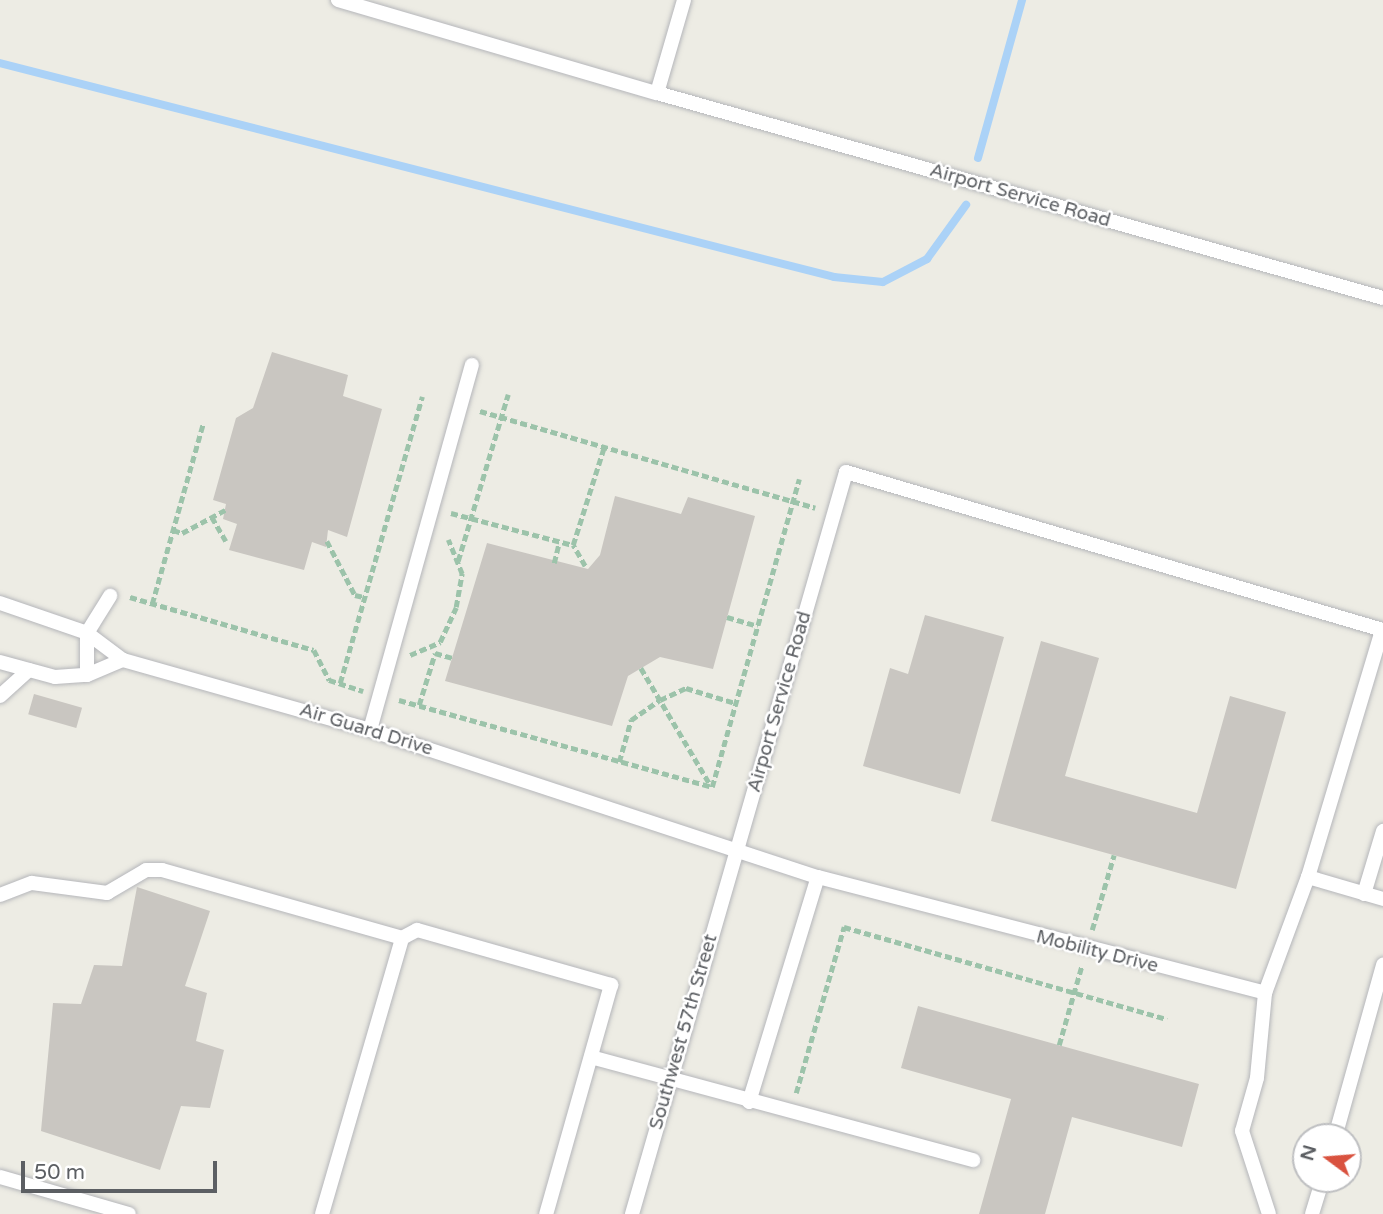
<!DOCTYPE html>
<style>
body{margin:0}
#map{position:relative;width:1383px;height:1214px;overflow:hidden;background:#edece4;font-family:"Varela Round",sans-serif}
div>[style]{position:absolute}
.stream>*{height:8px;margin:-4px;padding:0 4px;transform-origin:4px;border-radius:4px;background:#abd2f7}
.building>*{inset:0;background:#c9c6c1;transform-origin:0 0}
.path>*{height:4.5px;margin-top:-2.25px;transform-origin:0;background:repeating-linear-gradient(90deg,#9cc3aa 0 7px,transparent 0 10.5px)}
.roads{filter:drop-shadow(0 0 2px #b5b6ba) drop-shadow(0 0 2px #b5b6ba)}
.service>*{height:14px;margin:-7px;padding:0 7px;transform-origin:7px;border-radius:7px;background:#fff}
span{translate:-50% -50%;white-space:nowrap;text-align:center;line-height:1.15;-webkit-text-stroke:5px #fff;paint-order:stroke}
.street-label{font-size:19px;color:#5c5f63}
.north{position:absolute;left:1292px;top:1123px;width:70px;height:70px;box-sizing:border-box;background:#fff;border:2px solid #bebfc1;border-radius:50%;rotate:286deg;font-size:19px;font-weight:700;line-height:28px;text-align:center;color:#5c5f63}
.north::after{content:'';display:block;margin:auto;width:24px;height:32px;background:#d9523f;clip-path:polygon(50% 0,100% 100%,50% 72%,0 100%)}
.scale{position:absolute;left:21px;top:1161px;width:196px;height:32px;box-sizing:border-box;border:4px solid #5c5f63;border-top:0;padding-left:9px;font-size:21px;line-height:24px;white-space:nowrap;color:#5c5f63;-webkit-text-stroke:5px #fff;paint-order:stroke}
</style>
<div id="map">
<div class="stream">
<i style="left:0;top:63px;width:861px;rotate:14.39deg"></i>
<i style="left:834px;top:277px;width:49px;rotate:5.8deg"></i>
<i style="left:883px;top:282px;width:50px;rotate:-27.6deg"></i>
<i style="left:927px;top:259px;width:67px;rotate:-54.2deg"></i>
<i style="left:978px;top:158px;width:164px;rotate:-74.4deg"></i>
</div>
<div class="building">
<i style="clip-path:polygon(272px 352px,348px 375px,343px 396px,382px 409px,347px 537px,328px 530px,326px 547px,312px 542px,304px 570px,229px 550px,237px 524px,223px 519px,226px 504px,213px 500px,236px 418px,253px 408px)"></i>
<i style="clip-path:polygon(615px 496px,681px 514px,688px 497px,755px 516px,713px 669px,660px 657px,628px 676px,612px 726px,445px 681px,487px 543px,588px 569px,600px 555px)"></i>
<i style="clip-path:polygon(925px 615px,1004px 637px,960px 794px,863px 766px,890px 668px,908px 674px)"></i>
<i style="clip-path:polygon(1041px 641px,1099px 658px,1065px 776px,1197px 813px,1230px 696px,1286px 712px,1236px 889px,991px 821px)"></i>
<i style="left:34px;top:694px;width:50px;height:21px;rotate:16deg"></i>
<i style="clip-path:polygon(137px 887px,210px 911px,185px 986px,207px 993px,196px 1041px,224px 1050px,210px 1108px,181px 1106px,160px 1170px,41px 1131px,53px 1003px,81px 1004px,94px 965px,122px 966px)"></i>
<i style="clip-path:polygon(918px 1006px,1199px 1084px,1182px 1147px,1072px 1117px,1045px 1214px,979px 1214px,1011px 1099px,901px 1068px)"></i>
</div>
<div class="path">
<i style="left:480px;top:411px;width:349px;rotate:16.1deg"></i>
<i style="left:451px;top:513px;width:126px;rotate:14.7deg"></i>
<i style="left:212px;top:517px;width:28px;rotate:60deg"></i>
<i style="left:173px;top:530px;width:9px;rotate:18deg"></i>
<i style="left:182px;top:533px;width:49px;rotate:-28.1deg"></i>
<i style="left:327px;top:541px;width:61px;rotate:62.6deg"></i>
<i style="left:355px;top:595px;width:9px;rotate:13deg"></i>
<i style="left:458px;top:561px;width:174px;rotate:-73.3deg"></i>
<i style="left:554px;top:563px;width:21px;rotate:-76deg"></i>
<i style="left:585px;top:566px;width:24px;rotate:-120deg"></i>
<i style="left:573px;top:545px;width:103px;rotate:-72.4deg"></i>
<i style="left:130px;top:597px;width:191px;rotate:16.1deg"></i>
<i style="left:314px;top:650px;width:34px;rotate:63deg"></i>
<i style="left:329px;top:680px;width:36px;rotate:18deg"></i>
<i style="left:152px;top:604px;width:187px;rotate:-74.2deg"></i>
<i style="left:727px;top:617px;width:32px;rotate:16deg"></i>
<i style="left:410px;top:655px;width:33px;rotate:-23deg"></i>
<i style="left:440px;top:642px;width:38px;rotate:-65deg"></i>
<i style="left:456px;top:607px;width:34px;rotate:-80deg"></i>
<i style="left:462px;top:574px;width:37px;rotate:-112deg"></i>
<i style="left:641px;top:668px;width:137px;rotate:59.3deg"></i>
<i style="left:340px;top:683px;width:298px;rotate:-74deg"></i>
<i style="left:399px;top:700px;width:325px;rotate:15.5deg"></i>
<i style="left:419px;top:705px;width:54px;rotate:-72.9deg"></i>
<i style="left:435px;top:653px;width:18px;rotate:16deg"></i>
<i style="left:619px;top:762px;width:44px;rotate:-74.1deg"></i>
<i style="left:631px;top:720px;width:35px;rotate:-35deg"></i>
<i style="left:660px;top:700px;width:29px;rotate:-25deg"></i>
<i style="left:686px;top:688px;width:51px;rotate:17deg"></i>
<i style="left:712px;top:787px;width:320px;rotate:-74.2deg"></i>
<i style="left:1092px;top:930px;width:78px;rotate:-73.7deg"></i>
<i style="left:1059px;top:1045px;width:83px;rotate:-74deg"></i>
<i style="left:796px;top:1093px;width:173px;rotate:-73.9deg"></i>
<i style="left:844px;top:927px;width:336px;rotate:15.9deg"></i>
</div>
<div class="roads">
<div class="service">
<i style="left:338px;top:0;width:332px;rotate:16.3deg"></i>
<i style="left:657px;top:93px;width:97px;rotate:-73.8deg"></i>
<i style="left:657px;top:93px;width:754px;rotate:15.77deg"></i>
<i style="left:0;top:603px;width:92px;rotate:19deg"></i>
<i style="left:87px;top:633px;width:45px;rotate:36.9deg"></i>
<i style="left:123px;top:660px;width:257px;rotate:15.8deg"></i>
<i style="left:370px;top:730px;width:472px;rotate:18.2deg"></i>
<i style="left:818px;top:877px;width:462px;rotate:14.5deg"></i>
<i style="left:1265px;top:993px;width:124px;rotate:-69.7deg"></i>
<i style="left:1308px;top:877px;width:78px;rotate:16.3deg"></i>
<i style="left:0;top:662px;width:57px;rotate:15.3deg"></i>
<i style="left:55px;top:677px;width:32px;rotate:-4deg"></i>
<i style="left:87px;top:675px;width:39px;rotate:-23deg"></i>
<i style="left:87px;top:675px;width:42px;rotate:-90deg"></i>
<i style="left:87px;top:633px;width:44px;rotate:-58.1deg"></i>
<i style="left:0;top:696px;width:39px;rotate:-42deg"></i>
<i style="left:370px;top:730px;width:379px;rotate:-74.4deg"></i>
<i style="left:1308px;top:877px;width:258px;rotate:-73.3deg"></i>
<i style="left:1364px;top:894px;width:66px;rotate:-73.2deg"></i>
<i style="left:0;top:895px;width:34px;rotate:-21deg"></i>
<i style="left:32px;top:883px;width:76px;rotate:7.6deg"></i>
<i style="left:107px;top:893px;width:45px;rotate:-30.5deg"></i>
<i style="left:146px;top:870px;width:16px"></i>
<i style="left:162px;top:870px;width:249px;rotate:15.8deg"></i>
<i style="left:1265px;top:993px;width:85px;rotate:95.4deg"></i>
<i style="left:1257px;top:1078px;width:55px;rotate:105.8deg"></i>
<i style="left:1242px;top:1131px;width:87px;rotate:72deg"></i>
<i style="left:591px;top:1057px;width:396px;rotate:15.1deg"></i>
<i style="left:749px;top:1102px;width:235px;rotate:-73deg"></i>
<i style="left:1335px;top:1137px;width:179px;rotate:-74.4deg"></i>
<i style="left:0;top:1177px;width:134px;rotate:16deg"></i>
<i style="left:322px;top:1214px;width:287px;rotate:-73.8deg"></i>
<i style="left:402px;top:938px;width:17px;rotate:-28deg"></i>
<i style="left:417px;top:930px;width:202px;rotate:15.8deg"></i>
<i style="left:611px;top:985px;width:238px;rotate:105.8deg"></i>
<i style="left:632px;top:1214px;width:772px;rotate:-73.91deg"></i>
<i style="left:846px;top:472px;width:560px;rotate:16.4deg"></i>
<i style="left:1312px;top:1214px;width:37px;rotate:-73deg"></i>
</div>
</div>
<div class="street-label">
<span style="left:1020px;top:196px;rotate:16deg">Airport Service Road</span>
<span style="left:780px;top:702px;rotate:-74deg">Airport Service Road</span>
<span style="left:366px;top:730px;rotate:17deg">Air Guard Drive</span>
<span style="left:1097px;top:952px;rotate:14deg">Mobility Drive</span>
<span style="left:684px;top:1032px;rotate:-74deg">Southwest 57th Street</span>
</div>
<div class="north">N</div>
<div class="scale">50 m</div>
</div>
